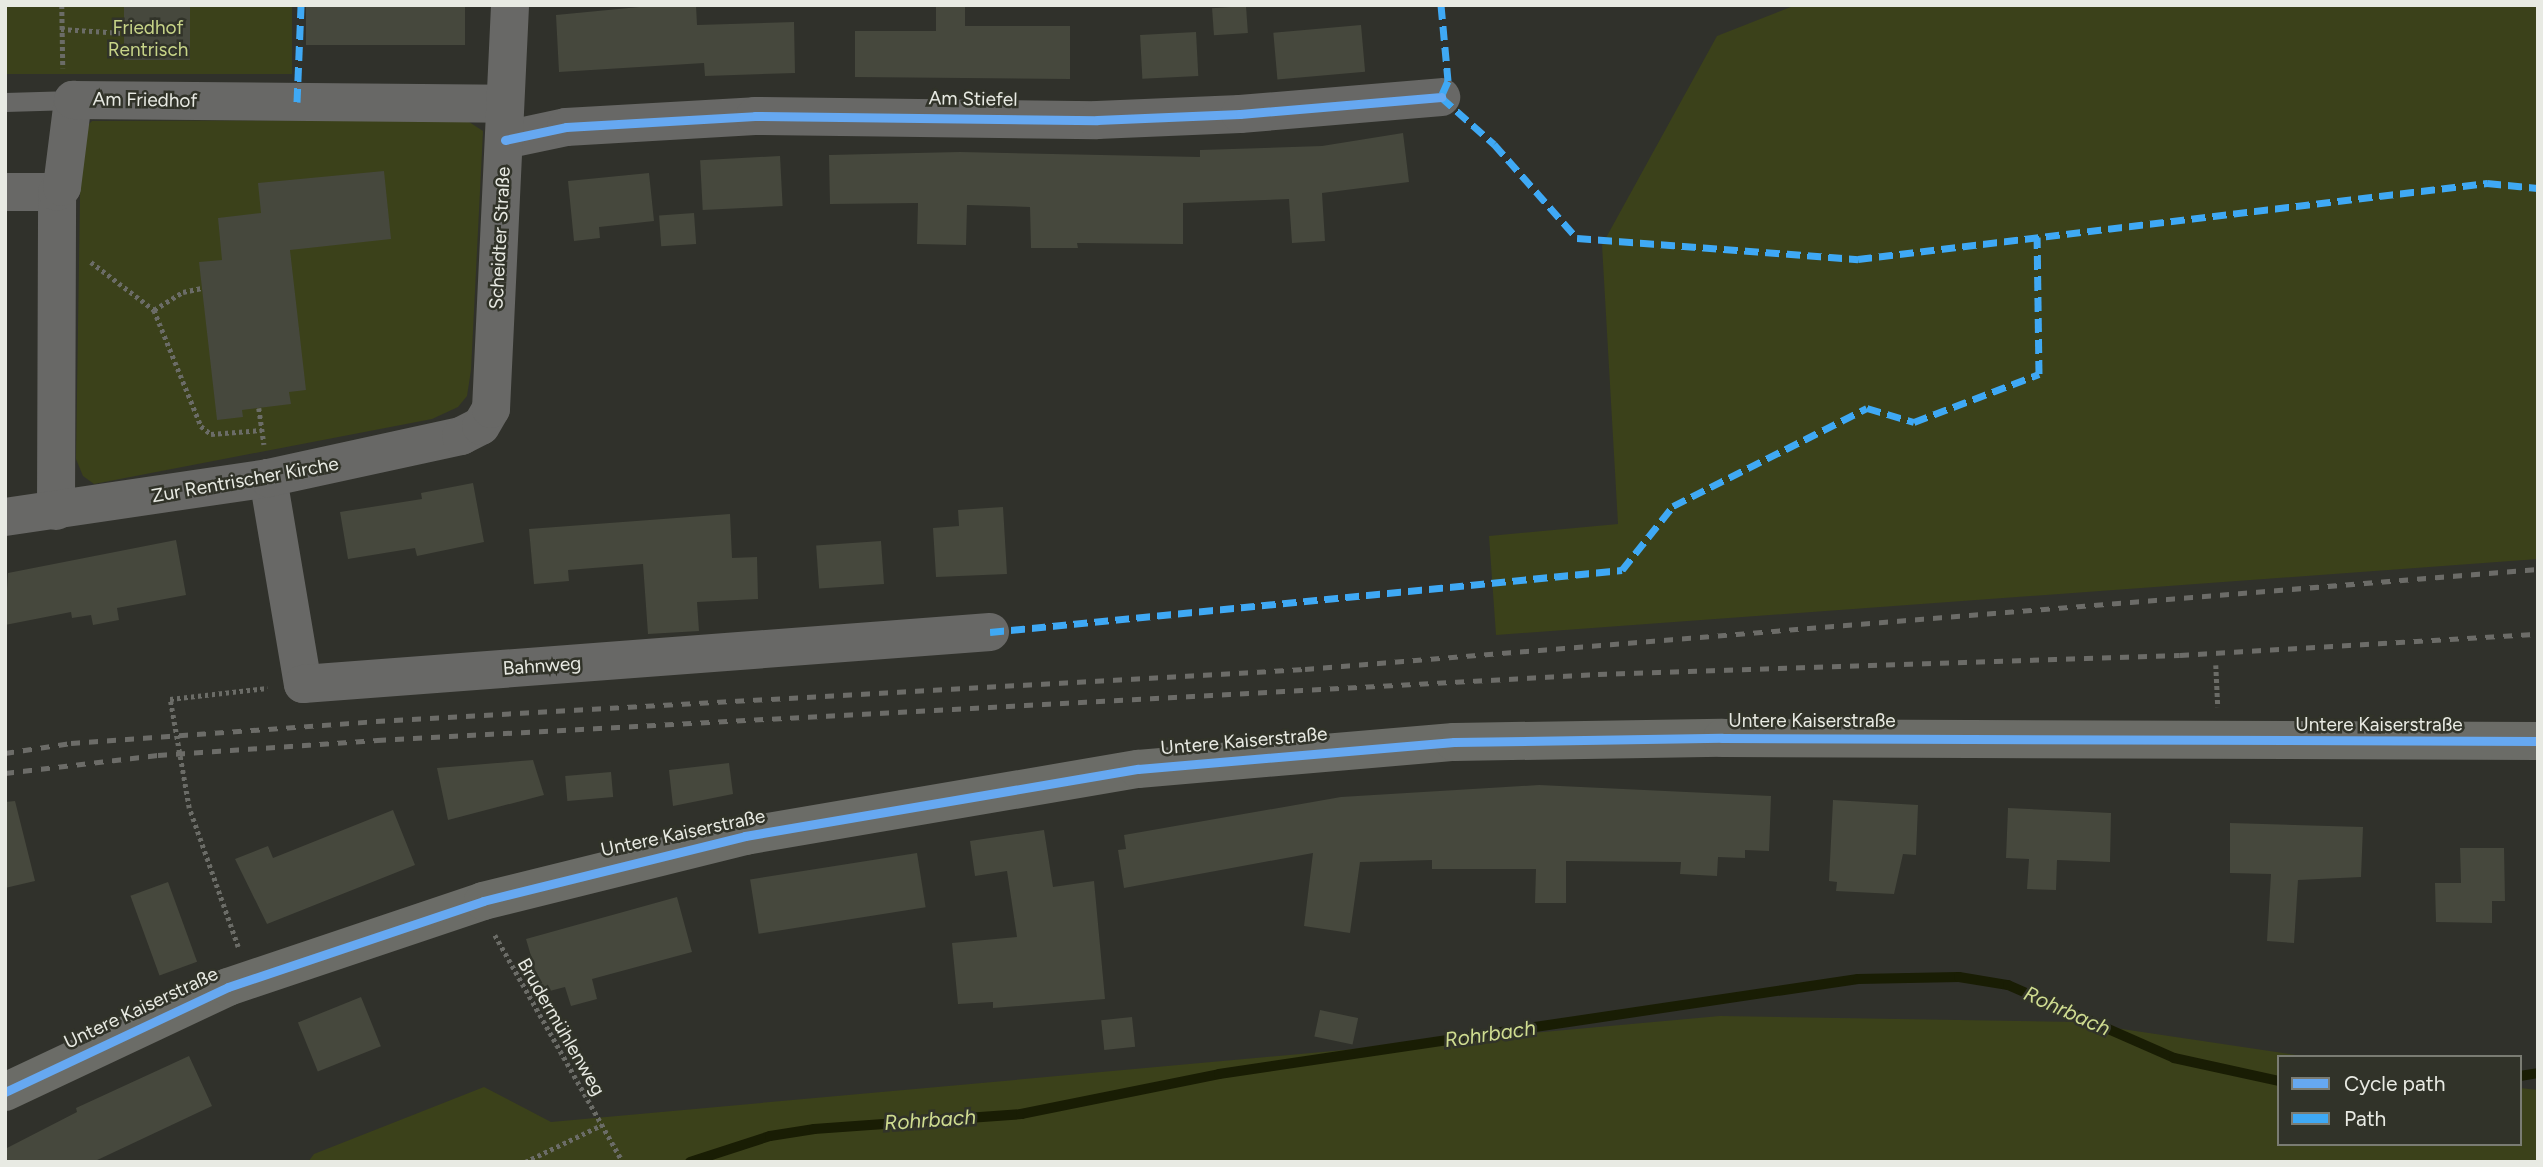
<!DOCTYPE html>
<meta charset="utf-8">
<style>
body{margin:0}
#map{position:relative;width:2543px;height:1167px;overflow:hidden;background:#30312b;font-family:Figtree,sans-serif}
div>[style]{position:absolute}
.green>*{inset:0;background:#3b411a;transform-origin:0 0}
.stream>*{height:10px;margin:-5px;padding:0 5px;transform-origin:5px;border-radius:5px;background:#191d04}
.building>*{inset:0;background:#46483d;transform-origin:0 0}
.path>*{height:4.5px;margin-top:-2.25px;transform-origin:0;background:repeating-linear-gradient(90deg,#6b6c67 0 3.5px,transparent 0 7px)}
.lane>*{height:19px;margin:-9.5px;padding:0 9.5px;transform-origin:9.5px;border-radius:9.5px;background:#686866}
.street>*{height:38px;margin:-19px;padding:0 19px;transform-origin:19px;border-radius:19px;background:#686866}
.secondary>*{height:38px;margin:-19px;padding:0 19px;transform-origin:19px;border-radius:19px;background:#6b6c67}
.rail>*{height:5px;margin-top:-2.5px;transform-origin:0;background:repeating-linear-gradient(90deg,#6c6c68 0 9px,transparent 0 18px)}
.quiet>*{height:7px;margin-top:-3.5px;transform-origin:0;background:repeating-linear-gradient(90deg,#3fa9f5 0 14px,transparent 0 21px)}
.cycleway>*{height:9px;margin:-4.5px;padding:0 4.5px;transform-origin:4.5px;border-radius:4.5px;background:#66a8f1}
span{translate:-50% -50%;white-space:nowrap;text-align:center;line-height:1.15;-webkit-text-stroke:5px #313329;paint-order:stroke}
.park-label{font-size:19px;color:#c7d488}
.street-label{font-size:19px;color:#e8eae3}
.water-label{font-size:21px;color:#cfdc90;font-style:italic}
.frame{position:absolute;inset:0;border:7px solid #e8eae3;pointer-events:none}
.legend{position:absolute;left:2277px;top:1055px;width:245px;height:91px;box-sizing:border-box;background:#313329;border:2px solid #7a7c73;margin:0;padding:9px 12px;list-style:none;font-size:21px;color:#e8eae3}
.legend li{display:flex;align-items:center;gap:14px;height:35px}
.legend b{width:35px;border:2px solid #7a7c73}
</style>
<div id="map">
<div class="green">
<i style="left:5px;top:5px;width:287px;height:69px"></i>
<i style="clip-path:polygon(1796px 5px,2538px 5px,2538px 559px,1496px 635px,1489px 536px,1618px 524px,1602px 245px,1717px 36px)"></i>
<i style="clip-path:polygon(466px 120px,483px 131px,471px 370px,467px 396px,458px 407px,432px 419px,94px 484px,83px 476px,76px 459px,81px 132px,92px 121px)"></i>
<i style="clip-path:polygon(1720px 1016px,2075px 1022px,2310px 1057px,2279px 1057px,2279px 1144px,2520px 1144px,2520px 1088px,2538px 1090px,2538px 1162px,308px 1162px,314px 1154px,484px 1087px,551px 1122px)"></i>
</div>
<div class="stream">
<i style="left:2520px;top:1076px;width:18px;rotate:-9deg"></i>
<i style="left:690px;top:1162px;width:84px;rotate:-18deg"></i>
<i style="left:770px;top:1136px;width:45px;rotate:-9deg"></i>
<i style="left:814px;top:1129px;width:208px;rotate:-4.1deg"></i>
<i style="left:1021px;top:1114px;width:202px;rotate:-11.4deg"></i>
<i style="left:1219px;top:1074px;width:646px;rotate:-8.46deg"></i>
<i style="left:1858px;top:979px;width:101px;rotate:-1.1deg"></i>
<i style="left:1959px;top:977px;width:50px;rotate:9.3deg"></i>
<i style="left:2008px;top:985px;width:181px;rotate:23.7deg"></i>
<i style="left:2174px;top:1058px;width:107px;rotate:12.4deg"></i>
</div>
<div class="building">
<i style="left:124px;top:5px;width:66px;height:55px"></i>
<i style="left:306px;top:5px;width:159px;height:40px"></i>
<i style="clip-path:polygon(660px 5px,696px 5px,697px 25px,794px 22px,795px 73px,705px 76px,704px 63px,559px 72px,556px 15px)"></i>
<i style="clip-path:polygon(936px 5px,965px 5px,965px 26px,1070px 26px,1070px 79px,855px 77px,855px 31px,936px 31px)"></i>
<i style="left:1246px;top:6px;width:27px;height:34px;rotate:86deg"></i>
<i style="left:1361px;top:25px;width:47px;height:88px;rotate:85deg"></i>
<i style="left:1196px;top:32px;width:44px;height:56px;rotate:87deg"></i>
<i style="clip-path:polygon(1403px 133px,1409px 182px,1322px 193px,1325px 241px,1292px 243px,1289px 199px,1183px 203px,1183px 244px,1077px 243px,1078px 248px,1031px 248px,1030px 207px,967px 205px,966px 245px,917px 244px,918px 203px,830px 204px,829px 155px,960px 152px,1200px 157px,1200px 150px,1322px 146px)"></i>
<i style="left:780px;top:156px;width:50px;height:80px;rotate:87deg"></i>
<i style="clip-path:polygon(384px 171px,391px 239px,290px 250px,306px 390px,289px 392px,291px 404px,242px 410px,243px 417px,217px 420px,199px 262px,222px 260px,218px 218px,261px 213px,258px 183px)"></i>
<i style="clip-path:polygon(649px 173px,654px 221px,599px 227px,600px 238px,574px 241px,568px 181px)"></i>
<i style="left:694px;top:213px;width:31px;height:35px;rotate:86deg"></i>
<i style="clip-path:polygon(473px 483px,484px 542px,417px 556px,415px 548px,348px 559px,340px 512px,422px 499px,421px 493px)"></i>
<i style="clip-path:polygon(1003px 507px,1007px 574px,936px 577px,933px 528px,959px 526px,958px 510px)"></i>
<i style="clip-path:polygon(730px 514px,732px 558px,757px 557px,758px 599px,697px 602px,699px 631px,648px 634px,643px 564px,568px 570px,569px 581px,534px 584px,529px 529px)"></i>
<i style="clip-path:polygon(176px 540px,186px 595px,117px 608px,119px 620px,93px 625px,91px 615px,72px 618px,71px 612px,5px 625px,8px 573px)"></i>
<i style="left:881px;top:541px;width:43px;height:65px;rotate:86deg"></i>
<i style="clip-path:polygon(533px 760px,544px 795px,448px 820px,437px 768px)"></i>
<i style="clip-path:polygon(729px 763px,733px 794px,673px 806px,669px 770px)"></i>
<i style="left:611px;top:772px;width:25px;height:46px;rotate:85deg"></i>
<i style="clip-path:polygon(1539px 785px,1771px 796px,1769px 851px,1745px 850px,1745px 858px,1718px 857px,1717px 876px,1680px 874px,1681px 862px,1566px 861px,1566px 903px,1535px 903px,1536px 869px,1432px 869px,1432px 860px,1360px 862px,1350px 933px,1304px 926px,1313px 853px,1124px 888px,1118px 850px,1126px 849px,1124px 835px,1341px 797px)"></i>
<i style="clip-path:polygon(1833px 800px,1918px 805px,1916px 855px,1903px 854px,1894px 894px,1836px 891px,1837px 882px,1829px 881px)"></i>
<i style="clip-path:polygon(15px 801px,35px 881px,5px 888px,5px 802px)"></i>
<i style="clip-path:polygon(2008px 808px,2111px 813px,2110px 862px,2057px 860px,2056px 890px,2027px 889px,2029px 859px,2006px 858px)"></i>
<i style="clip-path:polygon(393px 810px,415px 865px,267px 924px,235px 859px,268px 846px,273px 858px)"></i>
<i style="clip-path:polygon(2230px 823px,2363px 827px,2361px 877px,2298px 880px,2294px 943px,2267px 941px,2271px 874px,2230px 873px)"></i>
<i style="clip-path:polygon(1044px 830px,1053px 887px,1094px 881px,1105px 999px,993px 1008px,993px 1002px,958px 1004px,952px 943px,1017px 937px,1007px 871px,975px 876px,970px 841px)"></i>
<i style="clip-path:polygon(2460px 848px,2504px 848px,2505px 901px,2492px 901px,2492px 923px,2436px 922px,2435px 883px,2461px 883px)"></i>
<i style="left:917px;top:853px;width:55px;height:169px;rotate:81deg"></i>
<i style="left:168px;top:882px;width:85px;height:40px;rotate:70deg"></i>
<i style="clip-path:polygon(677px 897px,692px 952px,592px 979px,597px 999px,571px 1006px,565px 987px,542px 993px,526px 939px)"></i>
<i style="left:361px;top:997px;width:53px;height:68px;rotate:68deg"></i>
<i style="left:1320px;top:1010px;width:39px;height:27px;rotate:12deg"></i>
<i style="left:1132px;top:1017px;width:30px;height:31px;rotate:84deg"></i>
<i style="clip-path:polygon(189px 1056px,212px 1106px,93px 1162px,5px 1162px,5px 1149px,77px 1112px,76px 1108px)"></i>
</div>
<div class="path">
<i style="left:62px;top:5px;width:63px;rotate:89.1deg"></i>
<i style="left:61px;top:29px;width:62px;rotate:3.7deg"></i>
<i style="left:91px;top:262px;width:79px;rotate:37.3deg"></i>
<i style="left:154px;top:310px;width:125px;rotate:67.9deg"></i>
<i style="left:201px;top:426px;width:13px;rotate:39deg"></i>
<i style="left:211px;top:434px;width:51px;rotate:-4.5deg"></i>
<i style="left:154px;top:310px;width:34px;rotate:-32deg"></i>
<i style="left:183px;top:292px;width:19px;rotate:-12deg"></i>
<i style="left:259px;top:408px;width:37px;rotate:82deg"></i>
<i style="left:2216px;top:665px;width:42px;rotate:87.3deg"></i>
<i style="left:495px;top:935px;width:261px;rotate:60.6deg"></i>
<i style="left:238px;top:947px;width:147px;rotate:-109.4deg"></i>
<i style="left:189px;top:808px;width:111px;rotate:-99.9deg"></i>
<i style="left:170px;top:699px;width:98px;rotate:-6.5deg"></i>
<i style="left:525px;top:1162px;width:85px;rotate:-25.7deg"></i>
</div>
<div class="lane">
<i style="left:5px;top:102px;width:68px;rotate:-1.7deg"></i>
</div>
<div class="street">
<i style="left:505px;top:140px;width:62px;rotate:-12deg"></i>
<i style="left:566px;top:127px;width:189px;rotate:-3.3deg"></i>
<i style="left:755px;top:116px;width:342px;rotate:0.7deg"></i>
<i style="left:1097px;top:120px;width:143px;rotate:-2.4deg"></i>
<i style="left:1240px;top:114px;width:202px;rotate:-4.8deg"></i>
<i style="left:5px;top:192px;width:52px"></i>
<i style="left:268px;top:478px;width:209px;rotate:80.4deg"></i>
<i style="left:303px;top:684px;width:689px;rotate:-4.33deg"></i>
<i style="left:56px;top:511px;width:319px;rotate:-89.8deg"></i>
<i style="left:57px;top:192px;width:7px;rotate:-45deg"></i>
<i style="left:62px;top:187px;width:88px;rotate:-82.8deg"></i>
<i style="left:73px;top:100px;width:432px;rotate:0.5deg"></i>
<i style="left:5px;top:517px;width:266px;rotate:-8.4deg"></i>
<i style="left:268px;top:478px;width:198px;rotate:-12.3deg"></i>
<i style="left:461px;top:436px;width:22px;rotate:-27deg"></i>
<i style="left:481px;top:426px;width:20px;rotate:-60deg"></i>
<i style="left:491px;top:409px;width:404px;rotate:-87.3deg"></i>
</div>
<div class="secondary">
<i style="left:5px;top:1092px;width:246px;rotate:-25.2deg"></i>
<i style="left:228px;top:987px;width:269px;rotate:-18.6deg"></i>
<i style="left:483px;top:901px;width:270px;rotate:-13.9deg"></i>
<i style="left:745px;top:836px;width:399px;rotate:-9.7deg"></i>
<i style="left:1138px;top:769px;width:317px;rotate:-4.9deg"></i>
<i style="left:1454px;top:742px;width:268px;rotate:-0.9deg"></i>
<i style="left:1722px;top:738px;width:816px;rotate:0.21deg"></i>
</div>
<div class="rail">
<i style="left:5px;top:753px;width:67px;rotate:-8.6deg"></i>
<i style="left:71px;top:743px;width:306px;rotate:-4.1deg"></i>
<i style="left:376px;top:721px;width:930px;rotate:-3.2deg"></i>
<i style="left:1305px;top:669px;width:1237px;rotate:-4.64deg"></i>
<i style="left:5px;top:773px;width:154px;rotate:-6.7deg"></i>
<i style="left:158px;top:755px;width:220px;rotate:-3.9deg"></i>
<i style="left:377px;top:740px;width:1223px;rotate:-3.09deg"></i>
<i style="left:1598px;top:674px;width:582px;rotate:-1.87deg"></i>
<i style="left:2180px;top:655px;width:359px;rotate:-3.4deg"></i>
</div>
<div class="quiet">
<i style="left:1441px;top:5px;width:76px;rotate:84.7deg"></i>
<i style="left:1448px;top:81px;width:17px;rotate:114deg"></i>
<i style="left:1441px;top:97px;width:71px;rotate:41.6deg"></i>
<i style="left:1494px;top:144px;width:125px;rotate:48.6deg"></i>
<i style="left:1577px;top:238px;width:282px;rotate:4.3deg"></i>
<i style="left:1858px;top:259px;width:634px;rotate:-6.89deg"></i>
<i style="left:2487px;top:183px;width:51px;rotate:5.6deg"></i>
<i style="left:297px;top:102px;width:97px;rotate:-87.6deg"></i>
<i style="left:990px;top:632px;width:635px;rotate:-5.6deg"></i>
<i style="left:1622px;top:570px;width:82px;rotate:-51.4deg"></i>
<i style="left:1673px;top:506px;width:217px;rotate:-26.8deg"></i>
<i style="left:1867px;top:408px;width:49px;rotate:16.6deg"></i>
<i style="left:1914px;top:422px;width:134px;rotate:-21deg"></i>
<i style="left:2039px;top:374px;width:137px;rotate:-90.8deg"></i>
</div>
<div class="cycleway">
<i style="left:505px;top:140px;width:62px;rotate:-12deg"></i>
<i style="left:566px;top:127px;width:189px;rotate:-3.3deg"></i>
<i style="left:755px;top:116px;width:342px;rotate:0.7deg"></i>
<i style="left:1097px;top:120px;width:143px;rotate:-2.4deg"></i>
<i style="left:1240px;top:114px;width:202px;rotate:-4.8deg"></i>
<i style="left:5px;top:1092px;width:246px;rotate:-25.2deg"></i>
<i style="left:228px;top:987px;width:269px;rotate:-18.6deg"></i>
<i style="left:483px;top:901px;width:270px;rotate:-13.9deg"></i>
<i style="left:745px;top:836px;width:399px;rotate:-9.7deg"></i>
<i style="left:1138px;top:769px;width:317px;rotate:-4.9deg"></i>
<i style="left:1454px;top:742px;width:268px;rotate:-0.9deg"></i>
<i style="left:1722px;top:738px;width:816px;rotate:0.21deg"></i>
</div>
<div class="park-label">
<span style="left:148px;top:39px">Friedhof<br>Rentrisch</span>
</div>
<div class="street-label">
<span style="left:973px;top:99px;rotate:1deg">Am Stiefel</span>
<span style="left:145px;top:100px;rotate:1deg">Am Friedhof</span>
<span style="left:500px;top:238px;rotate:-87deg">Scheidter Straße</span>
<span style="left:245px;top:480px;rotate:-10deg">Zur Rentrischer Kirche</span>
<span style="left:542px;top:666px;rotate:-4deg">Bahnweg</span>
<span style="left:1812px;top:721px">Untere Kaiserstraße</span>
<span style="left:2379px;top:725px">Untere Kaiserstraße</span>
<span style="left:1244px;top:741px;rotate:-5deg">Untere Kaiserstraße</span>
<span style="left:683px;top:833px;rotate:-12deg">Untere Kaiserstraße</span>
<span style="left:141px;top:1008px;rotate:-25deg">Untere Kaiserstraße</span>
<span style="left:561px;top:1027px;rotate:60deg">Brudermühlenweg</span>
</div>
<div class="water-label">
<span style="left:2067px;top:1011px;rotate:24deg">Rohrbach</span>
<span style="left:1490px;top:1034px;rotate:-8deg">Rohrbach</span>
<span style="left:930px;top:1120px;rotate:-4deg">Rohrbach</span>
</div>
<div class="frame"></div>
<ul class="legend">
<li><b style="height:9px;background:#66a8f1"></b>Cycle path</li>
<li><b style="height:9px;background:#3fa9f5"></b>Path</li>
</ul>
</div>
